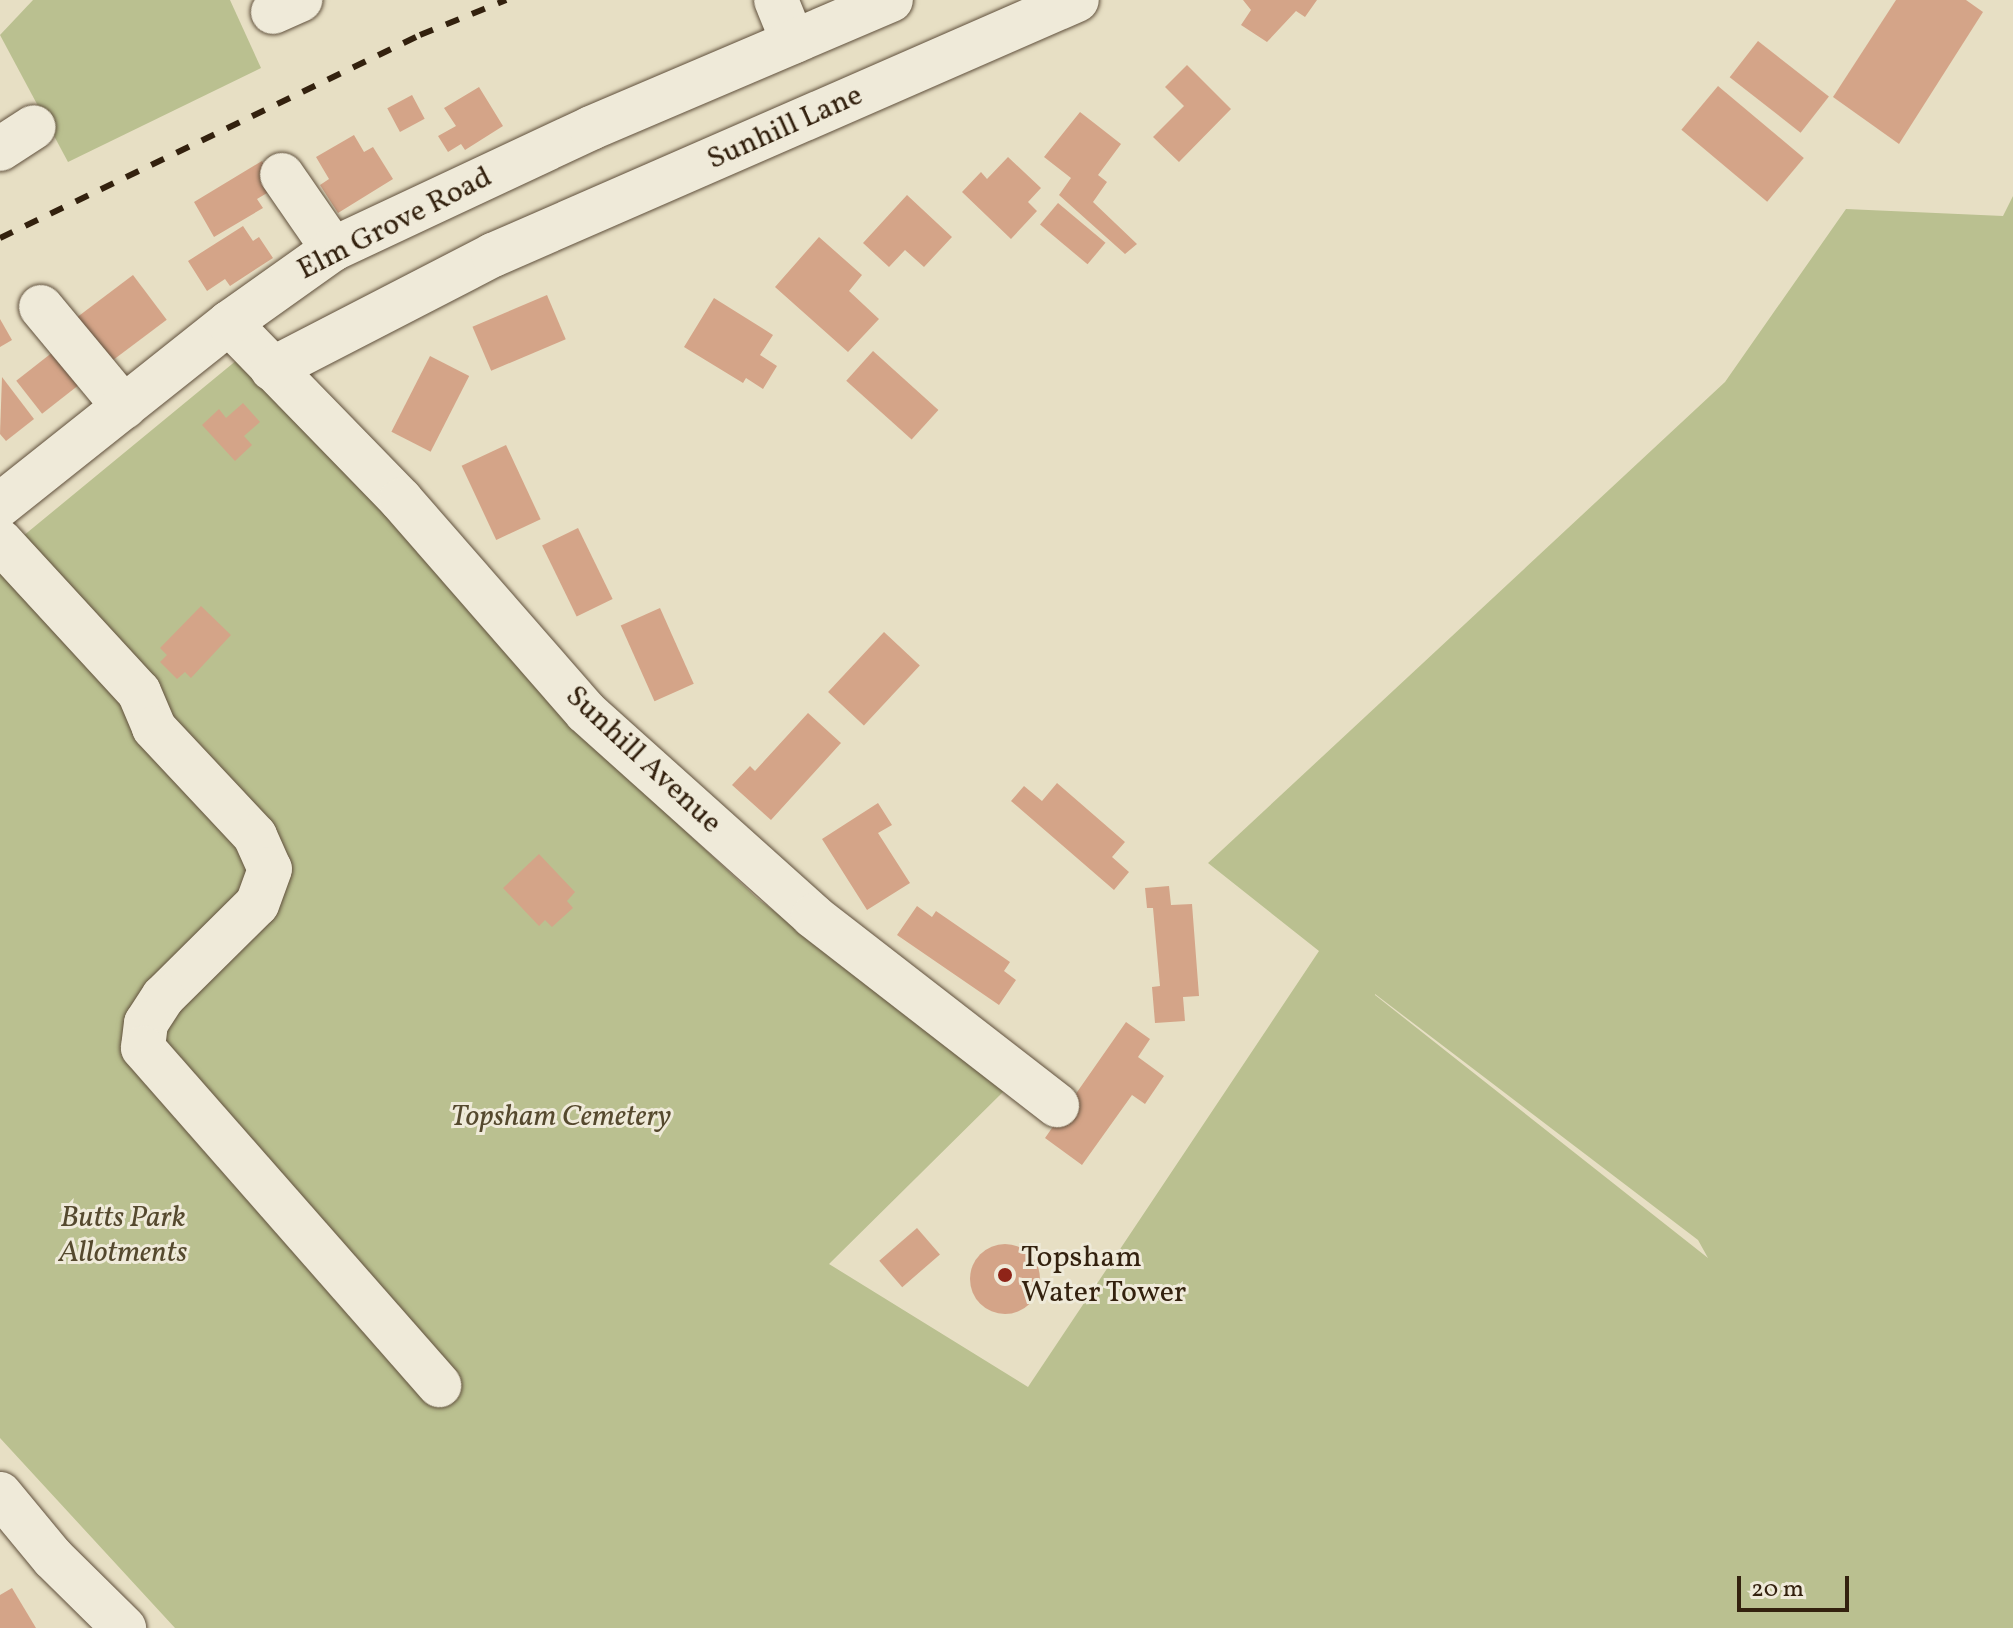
<!DOCTYPE html>
<style>
body{margin:0}
#map{position:relative;width:2013px;height:1628px;overflow:hidden;background:#e7dfc4;font-family:Vollkorn,serif}
div>[style]{position:absolute}
.green>*{inset:0;background:#bac090}
.building>*{inset:0;background:#d4a488;transform-origin:0 0}
.round{border-radius:50%}
.roads{filter:drop-shadow(0 0 2px #60503c) drop-shadow(0 0 2px #60503c)}
.minor>*{height:44px;margin:-22px;padding:0 22px;transform-origin:22px;border-radius:22px;background:#efead9}
.rail>*{height:6px;margin-top:-3px;transform-origin:0;background:repeating-linear-gradient(90deg,#33210e 0 14px,transparent 0 28px)}
.dots>*{width:22px;height:22px;translate:-50% -50%;box-sizing:border-box;border:4px solid #efead9;border-radius:50%}
span{translate:-50% -50%;white-space:nowrap;text-align:center;line-height:1.15;-webkit-text-stroke:6px #efead9;paint-order:stroke}
.street-label{font-size:30px;color:#33210e}
.park-label{font-size:30px;color:#55492e;font-style:italic}
.poi-label{font-size:30px;color:#33210e}
.left{translate:0 -50%;text-align:left}
.scale{position:absolute;left:1737px;top:1576px;width:112px;height:36px;box-sizing:border-box;border:4px solid #33210e;border-top:0;padding-left:10px;font-size:24px;line-height:28px;white-space:nowrap;color:#33210e;-webkit-text-stroke:6px #efead9;paint-order:stroke}
</style>
<div id="map">
<div class="green">
<i style="clip-path:polygon(33px 0,230px 0,261px 68px,68px 162px,0 35px)"></i>
<i style="clip-path:polygon(evenodd,2013px 196px,2013px 1628px,175px 1628px,0 1438px,0 555px,243px 355px,604px 755px,757px 898px,1005px 1090px,829px 1264px,1028px 1387px,1319px 951px,1208px 863px,1725px 382px,1846px 209px,2003px 216px,2013px 196px,1375px 994px,1698px 1240px,1708px 1258px,1375px 995px,1375px 994px)"></i>
</div>
<div class="building">
<i style="clip-path:polygon(1243px 0,1317px 0,1305px 17px,1296px 11px,1267px 42px,1241px 25px,1251px 10px)"></i>
<i style="clip-path:polygon(1896px 0,1966px 0,1983px 12px,1899px 144px,1833px 97px)"></i>
<i style="left:1758px;top:41px;width:90px;height:46px;rotate:38deg"></i>
<i style="clip-path:polygon(1187px 65px,1231px 109px,1179px 162px,1153px 137px,1184px 106px,1165px 87px)"></i>
<i style="left:1718px;top:86px;width:112px;height:57px;rotate:40deg"></i>
<i style="clip-path:polygon(479px 87px,503px 126px,465px 150px,461px 144px,448px 152px,438px 136px,456px 126px,444px 108px)"></i>
<i style="left:412px;top:95px;width:27px;height:28px;rotate:62deg"></i>
<i style="clip-path:polygon(1080px 112px,1121px 144px,1098px 175px,1107px 182px,1093px 202px,1137px 244px,1125px 254px,1059px 195px,1071px 178px,1044px 157px)"></i>
<i style="clip-path:polygon(354px 135px,364px 152px,373px 147px,393px 179px,338px 213px,320px 185px,329px 179px,316px 157px)"></i>
<i style="clip-path:polygon(1008px 157px,1041px 188px,1028px 202px,1037px 211px,1011px 239px,962px 192px,981px 172px,987px 179px)"></i>
<i style="clip-path:polygon(262px 161px,277px 187px,257px 199px,263px 208px,214px 237px,194px 202px)"></i>
<i style="clip-path:polygon(907px 195px,952px 237px,924px 267px,905px 250px,889px 267px,863px 243px)"></i>
<i style="left:1058px;top:203px;width:62px;height:28px;rotate:40deg"></i>
<i style="clip-path:polygon(243px 226px,253px 241px,259px 237px,273px 258px,230px 286px,225px 279px,207px 291px,188px 261px)"></i>
<i style="clip-path:polygon(819px 237px,862px 275px,849px 291px,879px 319px,848px 352px,775px 287px)"></i>
<i style="left:133px;top:275px;width:56px;height:80px;rotate:53deg"></i>
<i style="left:547px;top:295px;width:48px;height:81px;rotate:67deg"></i>
<i style="clip-path:polygon(714px 298px,773px 335px,760px 355px,777px 366px,763px 389px,746px 378px,743px 383px,684px 347px)"></i>
<i style="clip-path:polygon(0 319px,12px 340px,0 347px)"></i>
<i style="left:58px;top:348px;width:42px;height:53px;rotate:52deg"></i>
<i style="left:873px;top:351px;width:88px;height:40px;rotate:42deg"></i>
<i style="left:430px;top:356px;width:44px;height:85px;rotate:27deg"></i>
<i style="clip-path:polygon(2px 377px,34px 419px,6px 441px,0 434px)"></i>
<i style="clip-path:polygon(243px 403px,260px 422px,244px 436px,252px 445px,235px 461px,202px 425px,219px 409px,226px 418px)"></i>
<i style="left:506px;top:445px;width:82px;height:49px;rotate:65deg"></i>
<i style="left:578px;top:528px;width:79px;height:40px;rotate:64deg"></i>
<i style="clip-path:polygon(201px 606px,231px 635px,191px 678px,185px 672px,177px 679px,160px 662px,167px 655px,160px 648px)"></i>
<i style="left:660px;top:608px;width:83px;height:43px;rotate:66deg"></i>
<i style="left:884px;top:632px;width:49px;height:82px;rotate:43deg"></i>
<i style="clip-path:polygon(808px 713px,841px 743px,771px 820px,732px 785px,750px 766px,755px 771px)"></i>
<i style="clip-path:polygon(1057px 783px,1125px 842px,1112px 857px,1129px 872px,1114px 890px,1011px 801px,1024px 786px,1042px 801px)"></i>
<i style="clip-path:polygon(878px 803px,892px 825px,878px 833px,910px 883px,867px 910px,822px 839px)"></i>
<i style="clip-path:polygon(539px 854px,575px 892px,567px 901px,573px 908px,552px 927px,545px 920px,539px 926px,503px 888px)"></i>
<i style="clip-path:polygon(1169px 886px,1171px 905px,1192px 904px,1199px 996px,1183px 997px,1185px 1021px,1155px 1023px,1152px 987px,1160px 986px,1153px 908px,1147px 908px,1145px 888px)"></i>
<i style="clip-path:polygon(917px 906px,932px 917px,936px 911px,1010px 962px,1004px 971px,1016px 980px,999px 1005px,897px 935px)"></i>
<i style="clip-path:polygon(1126px 1022px,1150px 1039px,1138px 1057px,1164px 1076px,1145px 1104px,1132px 1095px,1082px 1165px,1045px 1138px)"></i>
<i style="left:917px;top:1228px;width:35px;height:50px;rotate:49deg"></i>
<i class="round" style="left:970px;top:1244px;width:70px;height:70px"></i>
<i style="clip-path:polygon(12px 1588px,36px 1628px,0 1628px,0 1595px)"></i>
</div>
<div class="roads">
<div class="minor">
<i style="left:776px;top:0;width:45px;rotate:68deg"></i>
<i style="left:273px;top:12px;width:30px;rotate:-24deg"></i>
<i style="left:0;top:149px;width:40px;rotate:-32.9deg"></i>
<i style="left:282px;top:175px;width:90px;rotate:55.4deg"></i>
<i style="left:41px;top:307px;width:130px;rotate:50.3deg"></i>
<i style="left:229px;top:323px;width:247px;rotate:45.8deg"></i>
<i style="left:401px;top:500px;width:281px;rotate:48.9deg"></i>
<i style="left:586px;top:712px;width:305px;rotate:41.9deg"></i>
<i style="left:813px;top:916px;width:309px;rotate:37.8deg"></i>
<i style="left:272px;top:369px;width:249px;rotate:-27.3deg"></i>
<i style="left:493px;top:255px;width:637px;rotate:-23.59deg"></i>
<i style="left:0;top:505px;width:293px;rotate:-38.5deg"></i>
<i style="left:229px;top:323px;width:128px;rotate:-35.4deg"></i>
<i style="left:333px;top:249px;width:285px;rotate:-25.1deg"></i>
<i style="left:591px;top:128px;width:326px;rotate:-23.1deg"></i>
<i style="left:0;top:541px;width:205px;rotate:47.4deg"></i>
<i style="left:139px;top:692px;width:39px;rotate:67deg"></i>
<i style="left:154px;top:728px;width:148px;rotate:46.9deg"></i>
<i style="left:255px;top:836px;width:36px;rotate:66deg"></i>
<i style="left:270px;top:869px;width:37px;rotate:110deg"></i>
<i style="left:257px;top:904px;width:132px;rotate:135.3deg"></i>
<i style="left:163px;top:997px;width:31px;rotate:123deg"></i>
<i style="left:146px;top:1023px;width:25px;rotate:97deg"></i>
<i style="left:143px;top:1048px;width:449px;rotate:48.7deg"></i>
<i style="left:0;top:1494px;width:83px;rotate:50.4deg"></i>
<i style="left:53px;top:1558px;width:100px;rotate:44.6deg"></i>
</div>
</div>
<div class="rail">
<i style="left:0;top:238px;width:466px;rotate:-25.8deg"></i>
<i style="left:420px;top:35px;width:93px;rotate:-22.1deg"></i>
</div>
<div class="dots">
<i style="left:1005px;top:1275px;background:#8f2418"></i>
</div>
<div class="street-label">
<span style="left:785px;top:128px;rotate:-24deg">Sunhill Lane</span>
<span style="left:395px;top:224px;rotate:-27deg">Elm Grove Road</span>
<span style="left:643px;top:760px;rotate:43deg">Sunhill Avenue</span>
</div>
<div class="park-label">
<span style="left:561px;top:1117px">Topsham Cemetery</span>
<span style="left:123px;top:1235px">Butts Park<br>Allotments</span>
</div>
<div class="poi-label">
<span class="left" style="left:1021px;top:1275px">Topsham<br>Water Tower</span>
</div>
<div class="scale">20 m</div>
</div>
